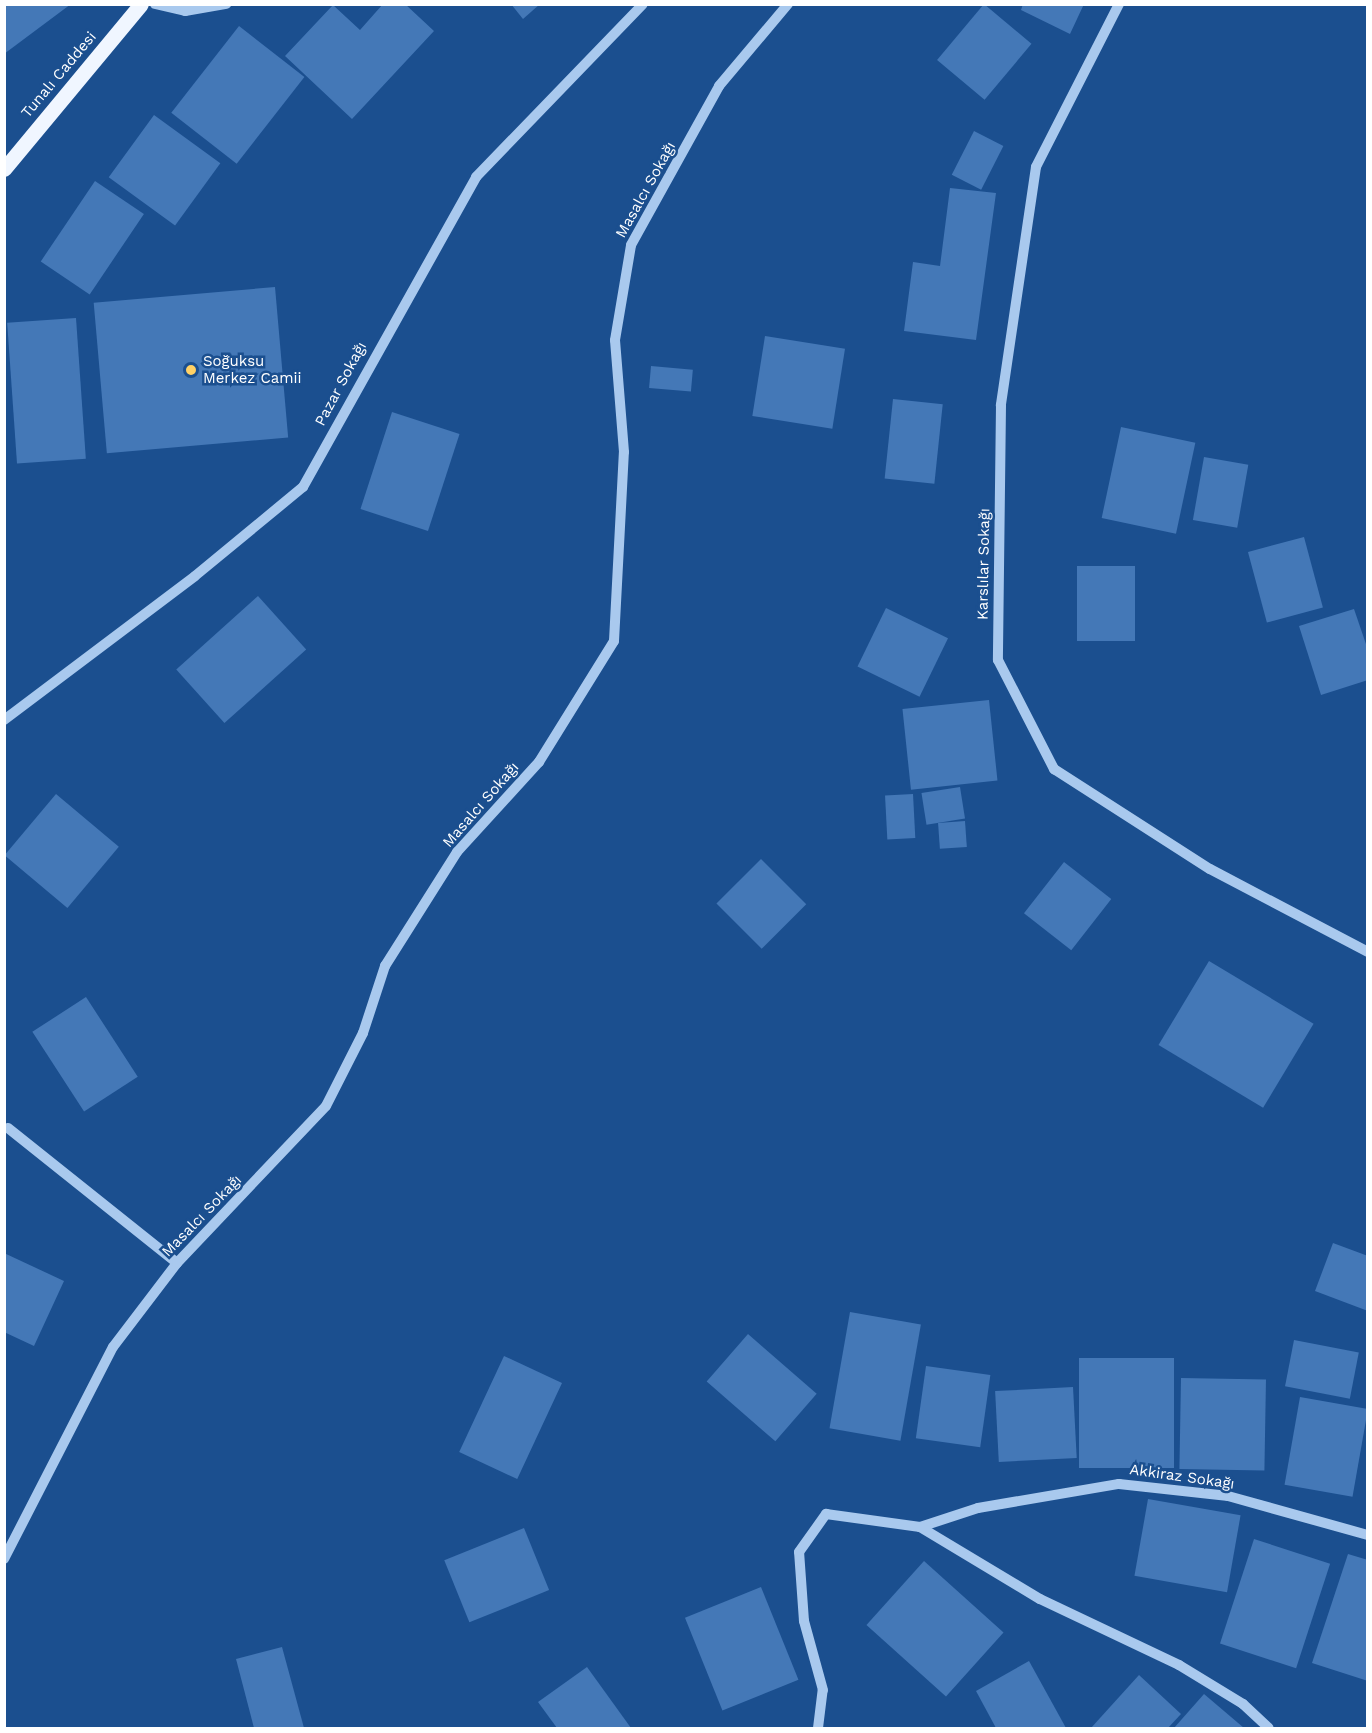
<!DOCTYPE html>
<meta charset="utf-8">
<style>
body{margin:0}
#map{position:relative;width:1372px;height:1733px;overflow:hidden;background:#1b4f8f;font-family:"Work Sans",sans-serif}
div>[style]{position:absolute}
.building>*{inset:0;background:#4478b7;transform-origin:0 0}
.minor>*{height:10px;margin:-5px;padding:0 5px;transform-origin:5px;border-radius:5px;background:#a9c9ee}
.major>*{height:15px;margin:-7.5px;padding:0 7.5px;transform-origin:7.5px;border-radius:7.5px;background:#f0f6ff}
.dots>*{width:16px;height:16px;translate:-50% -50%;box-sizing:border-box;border:3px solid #1b4f8f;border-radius:50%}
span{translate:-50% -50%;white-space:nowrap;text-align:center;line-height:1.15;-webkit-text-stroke:5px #1b4f8f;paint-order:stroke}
.street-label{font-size:15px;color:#fff}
.poi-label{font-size:15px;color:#fff}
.left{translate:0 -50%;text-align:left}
.frame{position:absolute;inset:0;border:6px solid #fff;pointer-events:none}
</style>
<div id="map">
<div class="building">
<i style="clip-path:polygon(4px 4px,71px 4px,4px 54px)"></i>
<i style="clip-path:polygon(383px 4px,405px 4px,434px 31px,352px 119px,285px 56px,333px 5px,360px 30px)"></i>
<i style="clip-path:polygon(511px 4px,540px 4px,523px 19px)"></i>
<i style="left:984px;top:4px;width:62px;height:73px;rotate:40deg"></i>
<i style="clip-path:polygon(1023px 4px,1084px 4px,1070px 34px,1021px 10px)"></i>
<i style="left:239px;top:26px;width:83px;height:110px;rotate:38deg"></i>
<i style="left:154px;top:115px;width:82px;height:77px;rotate:36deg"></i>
<i style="left:974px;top:131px;width:33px;height:49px;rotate:27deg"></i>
<i style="left:95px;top:181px;width:59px;height:97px;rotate:34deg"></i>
<i style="clip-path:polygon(950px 188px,996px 193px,976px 340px,904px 331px,913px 262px,940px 266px)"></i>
<i style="left:275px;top:287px;width:151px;height:182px;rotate:85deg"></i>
<i style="left:76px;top:318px;width:141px;height:69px;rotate:86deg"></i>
<i style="left:765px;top:336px;width:81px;height:81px;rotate:9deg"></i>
<i style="left:651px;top:366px;width:42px;height:22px;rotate:5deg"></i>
<i style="left:893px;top:399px;width:50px;height:80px;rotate:6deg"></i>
<i style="left:392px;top:412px;width:71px;height:102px;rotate:18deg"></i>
<i style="left:1121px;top:427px;width:76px;height:93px;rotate:12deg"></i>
<i style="left:1204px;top:457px;width:45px;height:64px;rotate:10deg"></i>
<i style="left:1304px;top:537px;width:73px;height:58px;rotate:75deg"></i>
<i style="left:1077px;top:566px;width:58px;height:75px"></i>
<i style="left:258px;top:596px;width:72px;height:110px;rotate:48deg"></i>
<i style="left:886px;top:608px;width:69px;height:65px;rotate:26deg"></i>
<i style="clip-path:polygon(1354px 609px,1368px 650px,1368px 680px,1321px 695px,1299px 626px)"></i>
<i style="left:989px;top:700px;width:81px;height:87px;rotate:84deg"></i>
<i style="left:960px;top:787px;width:32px;height:39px;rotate:81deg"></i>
<i style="left:56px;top:794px;width:82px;height:80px;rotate:40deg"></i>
<i style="left:913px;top:794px;width:44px;height:28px;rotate:87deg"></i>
<i style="left:965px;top:821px;width:26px;height:27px;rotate:86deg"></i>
<i style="left:761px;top:859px;width:64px;height:63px;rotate:45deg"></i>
<i style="left:1064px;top:862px;width:60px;height:65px;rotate:38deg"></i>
<i style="left:1209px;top:961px;width:122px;height:98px;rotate:31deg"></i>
<i style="left:86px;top:997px;width:95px;height:64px;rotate:57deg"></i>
<i style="clip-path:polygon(1333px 1243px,1368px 1256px,1368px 1311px,1315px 1291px)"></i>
<i style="clip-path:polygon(4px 1253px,64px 1281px,34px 1346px,4px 1332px)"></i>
<i style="left:850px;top:1312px;width:72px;height:118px;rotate:10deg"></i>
<i style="left:748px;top:1334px;width:91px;height:63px;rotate:41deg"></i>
<i style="left:1294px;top:1340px;width:66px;height:47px;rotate:11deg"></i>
<i style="left:504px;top:1356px;width:64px;height:106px;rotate:25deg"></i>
<i style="left:1174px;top:1358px;width:110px;height:95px;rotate:90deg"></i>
<i style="left:926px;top:1366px;width:65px;height:73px;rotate:8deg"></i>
<i style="left:1181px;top:1378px;width:85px;height:91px;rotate:1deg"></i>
<i style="left:1073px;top:1387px;width:71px;height:78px;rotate:87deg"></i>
<i style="left:1300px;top:1397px;width:69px;height:89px;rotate:10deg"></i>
<i style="left:1148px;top:1499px;width:94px;height:78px;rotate:10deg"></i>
<i style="left:524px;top:1528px;width:67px;height:86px;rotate:68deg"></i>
<i style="left:1254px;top:1539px;width:80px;height:110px;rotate:18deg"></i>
<i style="clip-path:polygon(1348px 1554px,1368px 1560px,1368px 1681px,1312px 1663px)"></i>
<i style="left:924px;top:1561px;width:107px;height:86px;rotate:42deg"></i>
<i style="left:761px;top:1587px;width:100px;height:82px;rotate:68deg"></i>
<i style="clip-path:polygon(282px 1647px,304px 1728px,254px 1728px,236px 1659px)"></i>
<i style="clip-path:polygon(1029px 1661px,1066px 1728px,996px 1728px,976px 1691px)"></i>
<i style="clip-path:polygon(587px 1667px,631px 1728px,557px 1728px,538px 1702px)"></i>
<i style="clip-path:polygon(1139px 1675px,1181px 1714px,1168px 1728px,1091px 1728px)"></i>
<i style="clip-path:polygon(1204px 1694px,1244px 1728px,1174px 1728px)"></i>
</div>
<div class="minor">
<i style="left:155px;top:4px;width:31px;rotate:13deg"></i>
<i style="left:185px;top:11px;width:42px;rotate:-9.7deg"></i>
<i style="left:1119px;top:4px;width:183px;rotate:117deg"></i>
<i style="left:1036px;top:167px;width:241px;rotate:98.4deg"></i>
<i style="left:1001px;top:405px;width:255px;rotate:90.7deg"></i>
<i style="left:998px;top:660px;width:123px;rotate:62.8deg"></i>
<i style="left:1054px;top:769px;width:185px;rotate:32.7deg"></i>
<i style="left:1210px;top:869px;width:178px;rotate:27.7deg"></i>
<i style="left:4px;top:720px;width:239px;rotate:-37deg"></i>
<i style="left:195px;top:576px;width:140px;rotate:-39.5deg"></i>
<i style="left:303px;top:487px;width:355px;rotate:-60.8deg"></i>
<i style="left:476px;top:177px;width:240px;rotate:-46deg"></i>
<i style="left:8px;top:1128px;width:216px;rotate:38.6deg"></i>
<i style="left:920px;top:1527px;width:61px;rotate:-18.1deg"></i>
<i style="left:978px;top:1508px;width:143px;rotate:-9.7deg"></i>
<i style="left:1119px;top:1484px;width:110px;rotate:6.3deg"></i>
<i style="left:1228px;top:1496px;width:145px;rotate:15.6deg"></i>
<i style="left:4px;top:1559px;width:238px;rotate:-62.8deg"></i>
<i style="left:113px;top:1347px;width:106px;rotate:-52.7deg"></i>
<i style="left:177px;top:1263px;width:216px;rotate:-46.5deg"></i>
<i style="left:326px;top:1106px;width:82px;rotate:-63.1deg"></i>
<i style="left:363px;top:1033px;width:71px;rotate:-71.8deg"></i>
<i style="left:385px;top:966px;width:135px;rotate:-57.7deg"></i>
<i style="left:457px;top:852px;width:122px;rotate:-47.7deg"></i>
<i style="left:539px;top:762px;width:142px;rotate:-58.2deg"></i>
<i style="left:614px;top:641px;width:189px;rotate:-87deg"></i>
<i style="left:624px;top:452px;width:112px;rotate:-94.6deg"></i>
<i style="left:615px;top:340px;width:96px;rotate:-80.4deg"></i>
<i style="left:631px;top:245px;width:182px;rotate:-61deg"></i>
<i style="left:719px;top:86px;width:107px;rotate:-49.9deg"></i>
<i style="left:818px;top:1728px;width:38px;rotate:-83deg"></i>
<i style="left:823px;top:1690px;width:72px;rotate:-105.4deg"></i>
<i style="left:804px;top:1621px;width:69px;rotate:-94.1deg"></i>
<i style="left:799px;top:1552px;width:47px;rotate:-54.6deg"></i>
<i style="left:826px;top:1514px;width:95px;rotate:7.9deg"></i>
<i style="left:920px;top:1527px;width:140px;rotate:31deg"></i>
<i style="left:1040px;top:1599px;width:154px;rotate:25.4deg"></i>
<i style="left:1179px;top:1665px;width:75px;rotate:31.4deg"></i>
<i style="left:1243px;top:1704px;width:35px;rotate:43deg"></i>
</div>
<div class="major">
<i style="left:4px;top:169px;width:214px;rotate:-50.3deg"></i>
</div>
<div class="dots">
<i style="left:191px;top:370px;background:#ffd166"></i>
</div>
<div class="street-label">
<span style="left:59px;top:75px;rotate:-50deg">Tunalı Caddesi</span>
<span style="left:646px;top:190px;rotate:-61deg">Masalcı Sokağı</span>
<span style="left:341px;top:384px;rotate:-62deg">Pazar Sokağı</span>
<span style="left:984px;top:564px;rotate:-89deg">Karslılar Sokağı</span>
<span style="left:481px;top:805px;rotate:-49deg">Masalcı Sokağı</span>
<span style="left:202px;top:1216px;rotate:-46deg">Masalcı Sokağı</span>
<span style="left:1182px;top:1477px;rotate:8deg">Akkiraz Sokağı</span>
</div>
<div class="poi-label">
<span class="left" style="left:203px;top:370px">Soğuksu<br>Merkez Camii</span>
</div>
<div class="frame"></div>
</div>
